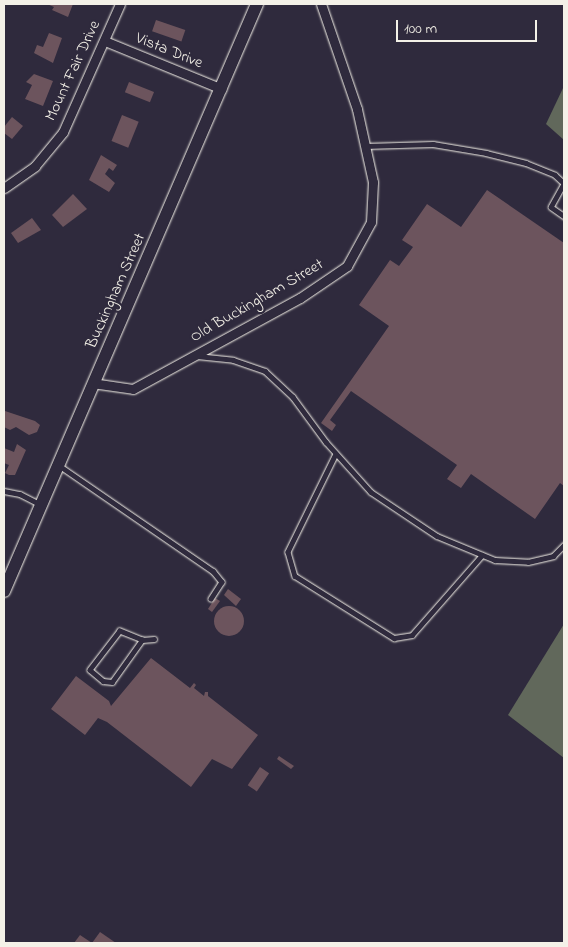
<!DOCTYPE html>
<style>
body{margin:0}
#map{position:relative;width:568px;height:947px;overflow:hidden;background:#2f2a3d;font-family:"Indie Flower",sans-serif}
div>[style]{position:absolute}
.green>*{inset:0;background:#61685b}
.building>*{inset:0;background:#6c545d;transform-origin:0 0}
.round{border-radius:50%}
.roads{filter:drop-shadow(0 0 1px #f4f1e8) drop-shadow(0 0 1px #f4f1e8)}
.service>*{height:4.5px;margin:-2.25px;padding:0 2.25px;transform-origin:2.25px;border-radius:2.25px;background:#2f2a3d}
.minor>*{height:9px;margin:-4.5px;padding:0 4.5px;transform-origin:4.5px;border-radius:4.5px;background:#2f2a3d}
.secondary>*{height:12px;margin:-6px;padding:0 6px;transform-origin:6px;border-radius:6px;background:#2f2a3d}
span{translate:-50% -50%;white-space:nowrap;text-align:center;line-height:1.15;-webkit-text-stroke:4.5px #2f2a3d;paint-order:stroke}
.street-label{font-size:16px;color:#f4f1e8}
.frame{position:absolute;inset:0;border:5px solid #f4f1e8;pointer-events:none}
.scale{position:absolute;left:396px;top:20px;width:141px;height:22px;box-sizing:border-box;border:2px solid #f4f1e8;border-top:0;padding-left:6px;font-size:15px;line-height:18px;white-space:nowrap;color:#f4f1e8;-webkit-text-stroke:4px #2f2a3d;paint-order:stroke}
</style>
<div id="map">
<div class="green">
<i style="clip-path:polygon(564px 86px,564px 140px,546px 124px)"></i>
<i style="clip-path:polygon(564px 624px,564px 758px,508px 715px)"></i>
</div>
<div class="building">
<i style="clip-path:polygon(47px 4px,73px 4px,68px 17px,52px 10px,54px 7px)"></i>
<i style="left:156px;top:20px;width:31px;height:12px;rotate:19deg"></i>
<i style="clip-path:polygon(49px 33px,62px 38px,53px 63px,34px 53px,37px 45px,43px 47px)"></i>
<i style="clip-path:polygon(34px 74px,53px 81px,43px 106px,25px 99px,32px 85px,26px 82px)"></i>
<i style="left:129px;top:82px;width:27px;height:11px;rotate:22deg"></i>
<i style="left:122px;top:115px;width:18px;height:28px;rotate:22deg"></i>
<i style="clip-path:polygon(12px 117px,23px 126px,12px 139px,4px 133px,4px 127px)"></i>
<i style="clip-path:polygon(101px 155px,117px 165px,113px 171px,109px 168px,105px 174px,115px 183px,109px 192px,89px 180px)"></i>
<i style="clip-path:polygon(487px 190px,564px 243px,564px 486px,560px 483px,535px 519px,471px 474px,461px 488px,447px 479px,457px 465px,351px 391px,330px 420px,336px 425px,332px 431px,321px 423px,389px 326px,359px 305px,390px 260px,399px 266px,413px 247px,402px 240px,427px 204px,461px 227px)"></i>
<i style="clip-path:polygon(73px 194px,87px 209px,63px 227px,52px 215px)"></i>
<i style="clip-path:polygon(32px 218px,41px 230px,18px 243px,11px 233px)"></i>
<i style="clip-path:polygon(5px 411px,35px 421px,40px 425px,37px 432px,29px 435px,16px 427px,10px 430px,4px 427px)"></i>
<i style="clip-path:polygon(17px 444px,26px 450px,15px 475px,9px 475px,5px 473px,9px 465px,4px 463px,4px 448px,14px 452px)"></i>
<i style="clip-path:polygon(228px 589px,241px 599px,236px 606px,224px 595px)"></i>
<i style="clip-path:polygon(215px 598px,220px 601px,212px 612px,208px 609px)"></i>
<i class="round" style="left:214px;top:606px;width:30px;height:30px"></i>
<i style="clip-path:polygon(151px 658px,190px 688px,194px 683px,196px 685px,194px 688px,204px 696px,205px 692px,208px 692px,208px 696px,258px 735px,232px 769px,212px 759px,191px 787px,107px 722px,98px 718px,85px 735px,51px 709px,76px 676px,109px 701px,111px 706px)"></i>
<i style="clip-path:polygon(279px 756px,294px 766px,291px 769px,277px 759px)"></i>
<i style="left:260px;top:767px;width:11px;height:22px;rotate:34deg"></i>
<i style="clip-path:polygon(100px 932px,116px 943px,92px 943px)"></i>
<i style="clip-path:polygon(80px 935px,92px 943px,74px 943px)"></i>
</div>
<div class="roads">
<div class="service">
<i style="left:365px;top:146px;width:68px;rotate:-1.7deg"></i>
<i style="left:433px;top:144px;width:54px;rotate:9.6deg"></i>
<i style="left:486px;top:153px;width:41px;rotate:14deg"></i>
<i style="left:526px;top:163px;width:31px;rotate:22deg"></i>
<i style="left:555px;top:175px;width:12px;rotate:42deg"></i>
<i style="left:564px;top:184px;width:26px;rotate:119deg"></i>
<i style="left:551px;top:207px;width:16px;rotate:35deg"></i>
<i style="left:197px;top:356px;width:36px;rotate:6deg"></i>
<i style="left:233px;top:360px;width:34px;rotate:19deg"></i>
<i style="left:265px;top:371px;width:38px;rotate:43deg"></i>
<i style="left:293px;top:397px;width:56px;rotate:53.7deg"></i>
<i style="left:326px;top:442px;width:67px;rotate:48deg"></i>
<i style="left:371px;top:492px;width:79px;rotate:33.7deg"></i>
<i style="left:437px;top:536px;width:63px;rotate:22.5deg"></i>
<i style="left:495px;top:560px;width:33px;rotate:3deg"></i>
<i style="left:528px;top:562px;width:26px;rotate:-13deg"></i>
<i style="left:553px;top:556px;width:16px;rotate:-45deg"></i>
<i style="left:336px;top:454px;width:109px;rotate:116.1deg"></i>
<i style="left:288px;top:552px;width:25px;rotate:74deg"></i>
<i style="left:295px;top:576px;width:117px;rotate:32.1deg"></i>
<i style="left:394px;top:638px;width:18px;rotate:-9deg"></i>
<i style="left:412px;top:635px;width:106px;rotate:-48.8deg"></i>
<i style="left:60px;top:466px;width:186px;rotate:34.5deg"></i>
<i style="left:213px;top:571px;width:14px;rotate:51deg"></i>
<i style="left:222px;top:582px;width:20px;rotate:123deg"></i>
<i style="left:4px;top:491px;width:16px;rotate:11deg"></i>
<i style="left:20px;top:494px;width:22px;rotate:27deg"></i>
<i style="left:142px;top:640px;width:24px;rotate:-158deg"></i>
<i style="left:120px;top:631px;width:49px;rotate:127.6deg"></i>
<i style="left:90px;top:670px;width:17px;rotate:40deg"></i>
<i style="left:103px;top:681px;width:9px;rotate:6deg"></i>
<i style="left:112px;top:682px;width:52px;rotate:-54.5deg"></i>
<i style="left:142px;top:640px;width:12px;rotate:-5deg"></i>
</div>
<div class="minor">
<i style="left:105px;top:41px;width:126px;rotate:22.3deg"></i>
<i style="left:4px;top:188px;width:38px;rotate:-35deg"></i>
<i style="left:35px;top:166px;width:44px;rotate:-50.5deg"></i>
<i style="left:63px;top:132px;width:140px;rotate:-66deg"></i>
<i style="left:92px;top:383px;width:41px;rotate:8.3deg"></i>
<i style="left:133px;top:389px;width:190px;rotate:-28.6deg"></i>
<i style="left:300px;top:298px;width:57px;rotate:-34.2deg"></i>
<i style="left:347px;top:266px;width:50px;rotate:-61.4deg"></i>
<i style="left:371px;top:222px;width:40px;rotate:-87.1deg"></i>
<i style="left:373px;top:182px;width:75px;rotate:-102.4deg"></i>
<i style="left:357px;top:109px;width:111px;rotate:-108.9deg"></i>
</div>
<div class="secondary">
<i style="left:4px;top:591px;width:639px;rotate:-66.68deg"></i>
</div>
</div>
<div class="street-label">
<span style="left:169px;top:51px;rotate:22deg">Vista Drive</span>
<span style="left:73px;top:71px;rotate:-65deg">Mount Fair Drive</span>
<span style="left:116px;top:291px;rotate:-66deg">Buckingham Street</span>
<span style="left:257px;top:301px;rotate:-30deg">Old Buckingham Street</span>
</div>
<div class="frame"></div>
<div class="scale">100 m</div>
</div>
